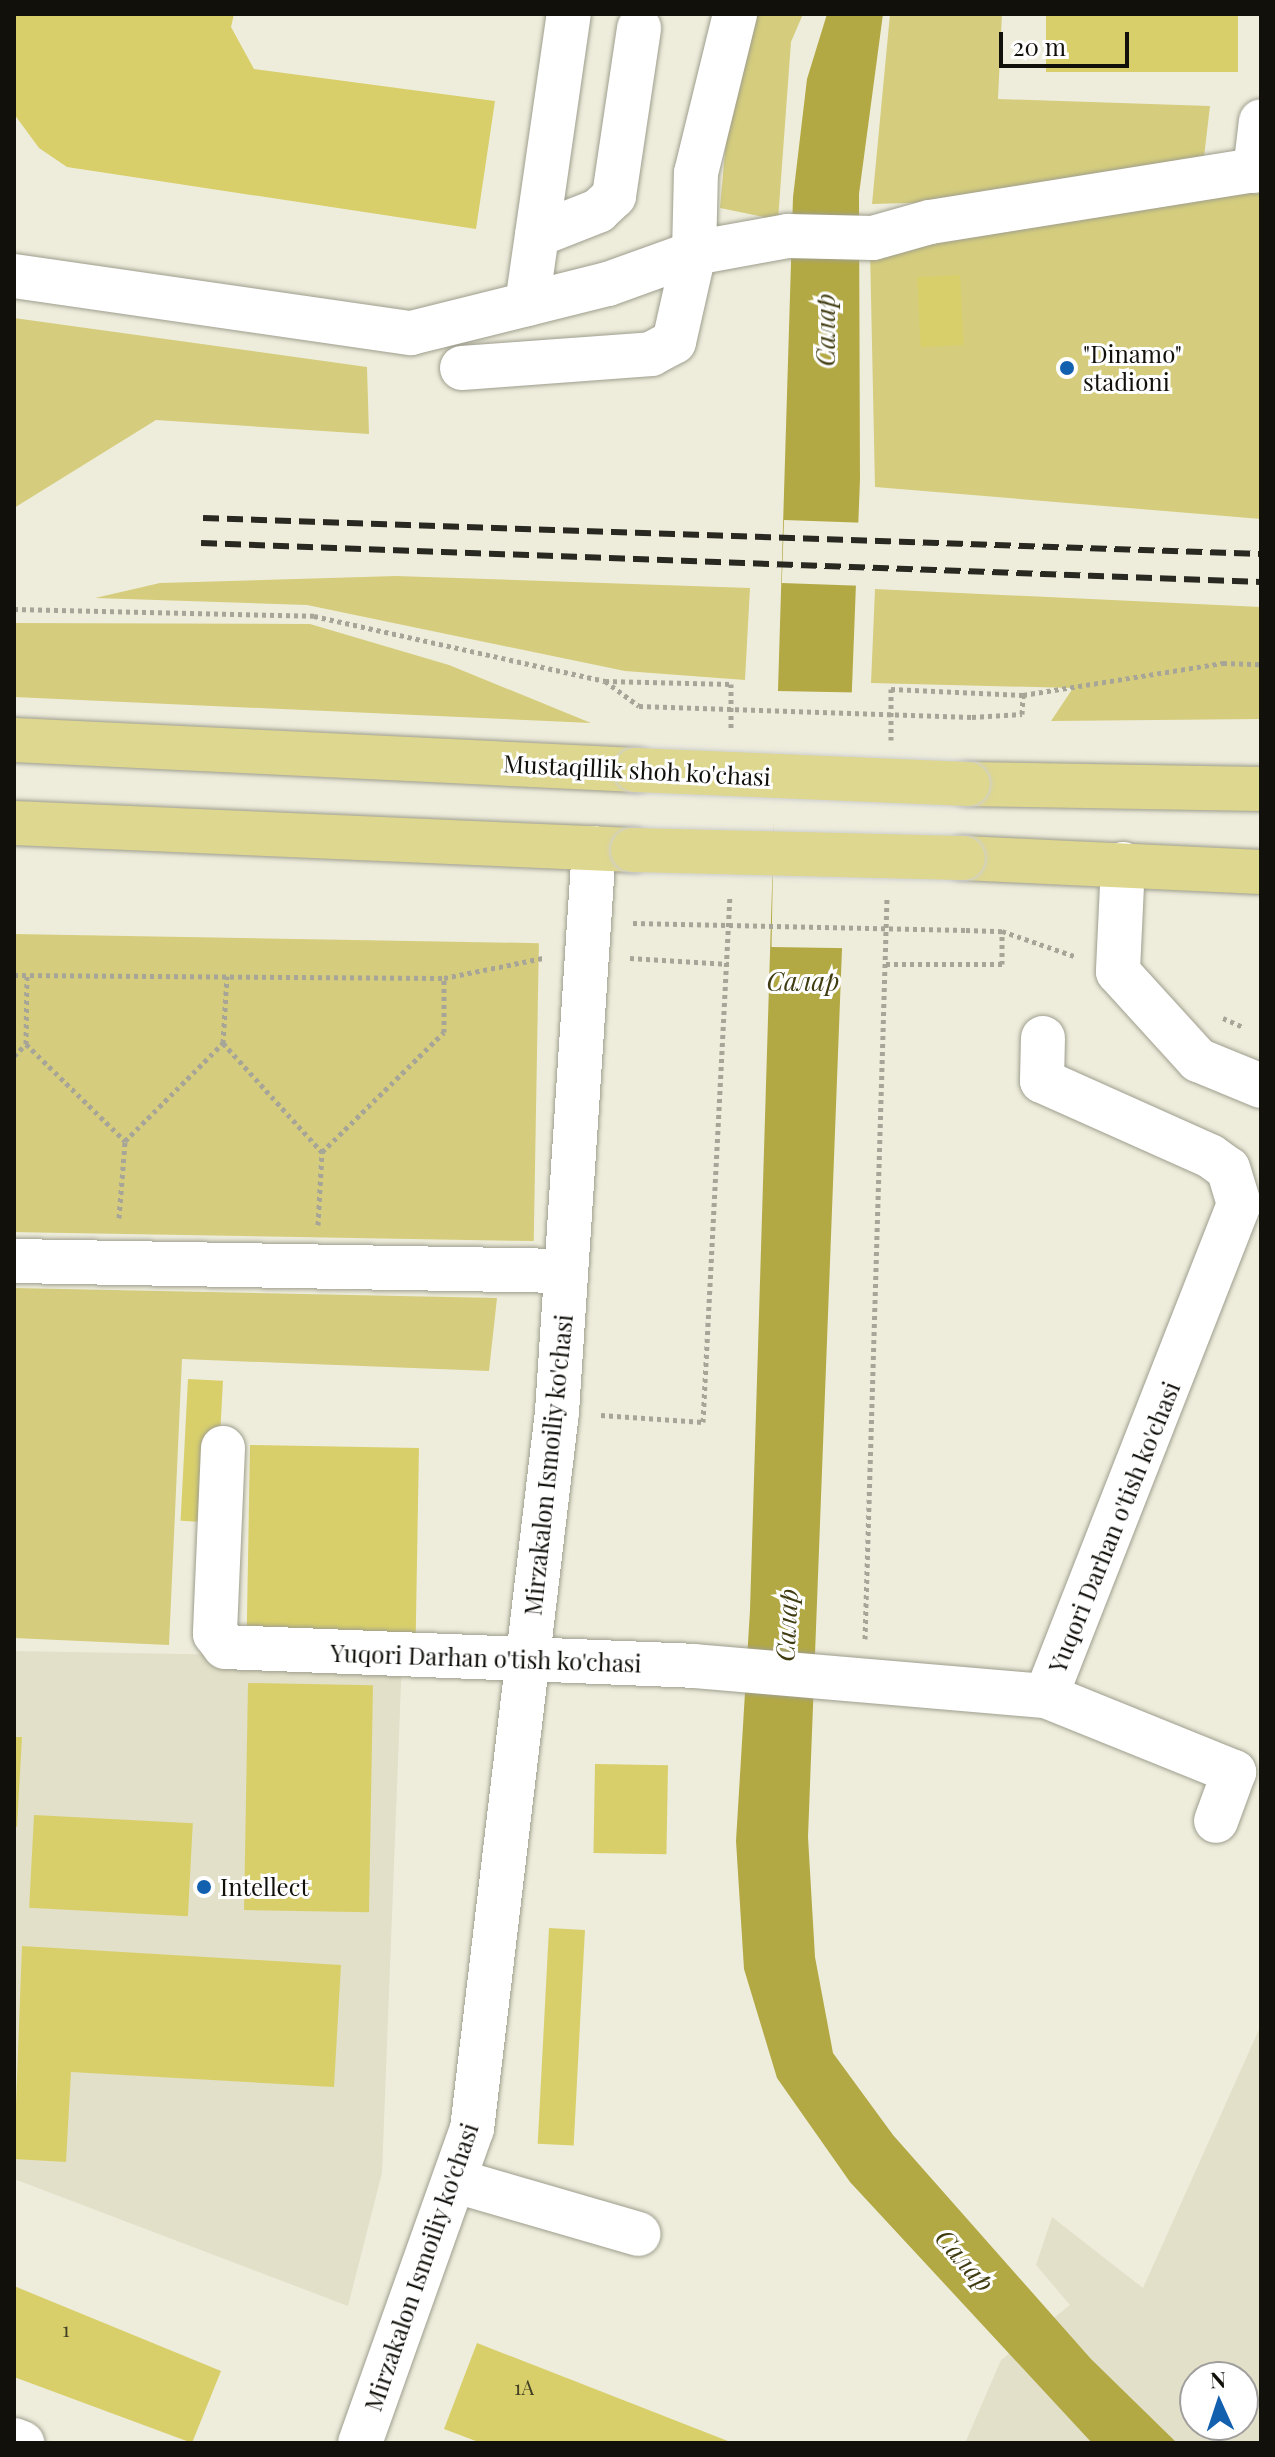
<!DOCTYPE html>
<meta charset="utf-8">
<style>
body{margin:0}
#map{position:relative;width:1275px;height:2457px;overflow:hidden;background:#eeeddc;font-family:"Playfair Display",serif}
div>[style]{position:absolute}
.built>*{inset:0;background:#e2e0c8}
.green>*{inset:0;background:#d5cd7d;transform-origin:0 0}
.water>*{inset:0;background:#b3a944}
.pier>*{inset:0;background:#eeeddc;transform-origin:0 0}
.building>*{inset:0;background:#d8cf6b;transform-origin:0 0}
.path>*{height:5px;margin-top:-2.5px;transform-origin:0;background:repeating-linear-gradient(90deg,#a6a598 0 4px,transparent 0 8px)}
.roads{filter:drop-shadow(0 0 2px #9f9e8e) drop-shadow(0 0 2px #9f9e8e)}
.minor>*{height:44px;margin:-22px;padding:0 22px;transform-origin:22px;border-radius:22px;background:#fff}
.major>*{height:44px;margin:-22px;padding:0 22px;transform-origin:22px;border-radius:22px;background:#ded78f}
.rail>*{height:6px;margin-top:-3px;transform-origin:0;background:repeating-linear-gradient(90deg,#292821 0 16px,transparent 0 24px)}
.path-bridge>*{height:5px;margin-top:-2.5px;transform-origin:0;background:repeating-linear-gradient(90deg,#a6a598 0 4px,transparent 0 8px)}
.bridges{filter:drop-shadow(0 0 2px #cfcfce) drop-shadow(0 0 2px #cfcfce)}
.major-bridge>*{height:44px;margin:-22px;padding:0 22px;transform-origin:22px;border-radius:22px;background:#ded78f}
.dots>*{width:22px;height:22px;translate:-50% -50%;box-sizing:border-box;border:4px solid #fff;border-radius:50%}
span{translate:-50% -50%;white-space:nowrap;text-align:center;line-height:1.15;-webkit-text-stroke:6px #fff;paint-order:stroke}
.number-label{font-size:20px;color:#434023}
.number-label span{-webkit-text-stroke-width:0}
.poi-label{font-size:24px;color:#11100b}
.left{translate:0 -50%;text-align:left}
.street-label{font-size:24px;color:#11100b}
.water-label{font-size:26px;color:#403c11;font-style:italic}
.frame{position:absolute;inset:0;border:16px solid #11100b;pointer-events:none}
.north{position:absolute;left:1179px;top:2361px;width:80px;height:80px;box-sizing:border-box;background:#fff;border:2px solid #a09f9d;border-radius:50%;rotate:357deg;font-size:22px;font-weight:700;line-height:32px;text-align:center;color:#11100b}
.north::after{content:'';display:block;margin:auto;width:28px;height:36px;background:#1360af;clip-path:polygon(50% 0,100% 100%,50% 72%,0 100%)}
.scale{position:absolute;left:999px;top:32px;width:130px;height:36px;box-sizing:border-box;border:4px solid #11100b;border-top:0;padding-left:10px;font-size:24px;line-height:28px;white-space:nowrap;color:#11100b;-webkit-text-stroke:6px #fff;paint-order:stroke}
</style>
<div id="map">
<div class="built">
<i style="clip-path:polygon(14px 1651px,402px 1658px,382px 2173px,348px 2306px,14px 2179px)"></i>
<i style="clip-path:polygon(evenodd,1261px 2025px,1261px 2443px,965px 2443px,1001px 2360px,1070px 2305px,1036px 2265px,1052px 2217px,1143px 2288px,1261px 2025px,1195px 2377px,1243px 2377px,1243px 2425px,1195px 2425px,1195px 2377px)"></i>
</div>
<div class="green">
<i style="clip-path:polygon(757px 14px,803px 14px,791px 42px,778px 220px,720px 208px,727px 130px)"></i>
<i style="clip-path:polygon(890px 14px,1002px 14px,998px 99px,1210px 106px,1204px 157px,985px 201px,872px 204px)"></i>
<i style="clip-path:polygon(1261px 180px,1261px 519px,875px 487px,870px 249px)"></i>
<i style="clip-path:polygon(14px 318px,367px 367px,369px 434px,156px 420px,14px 508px)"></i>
<i style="clip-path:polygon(396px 576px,750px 588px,745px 680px,625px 671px,307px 605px,95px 598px,160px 583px)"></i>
<i style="clip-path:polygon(875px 589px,1261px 607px,1261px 719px,1051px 721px,1073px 688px,871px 683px)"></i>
<i style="clip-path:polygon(14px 623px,310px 624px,449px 665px,591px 723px,14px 697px)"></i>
<i style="left:14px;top:934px;width:525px;height:298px;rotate:1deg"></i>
<i style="clip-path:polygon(14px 1288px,497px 1298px,489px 1371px,182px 1359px,169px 1645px,14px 1638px)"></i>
</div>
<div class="water">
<i style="clip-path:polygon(827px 14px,883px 14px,859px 194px,860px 479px,808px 1837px,815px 1957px,833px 2053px,893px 2135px,1091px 2359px,1177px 2443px,1092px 2443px,850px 2182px,777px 2078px,744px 1969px,736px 1841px,750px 1610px,793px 197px,807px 79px)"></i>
</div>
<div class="pier">
<i style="left:784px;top:520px;width:78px;height:63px;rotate:2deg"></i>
<i style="left:776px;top:691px;width:79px;height:256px;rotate:1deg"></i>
</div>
<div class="building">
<i style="clip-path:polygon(15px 14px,234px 14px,231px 27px,254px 69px,495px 101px,476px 229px,67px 167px,39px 148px,14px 114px)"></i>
<i style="left:1046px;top:14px;width:192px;height:58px"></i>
<i style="left:960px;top:275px;width:70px;height:43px;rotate:87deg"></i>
<i style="left:188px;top:1379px;width:35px;height:142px;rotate:3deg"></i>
<i style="left:250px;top:1445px;width:169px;height:185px;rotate:1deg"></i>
<i style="left:248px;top:1683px;width:125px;height:227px;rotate:1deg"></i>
<i style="clip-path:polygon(14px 1737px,22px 1737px,17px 1827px,14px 1826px)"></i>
<i style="left:595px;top:1764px;width:73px;height:89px;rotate:1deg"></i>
<i style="left:34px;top:1815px;width:159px;height:93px;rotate:3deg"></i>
<i style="left:549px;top:1928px;width:36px;height:216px;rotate:3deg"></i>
<i style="clip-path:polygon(22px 1946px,341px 1965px,334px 2087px,71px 2072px,66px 2162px,14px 2159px)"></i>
<i style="clip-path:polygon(14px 2286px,221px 2371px,192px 2443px,14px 2377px)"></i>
<i style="clip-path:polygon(477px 2343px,733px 2443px,481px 2443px,444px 2429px)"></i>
</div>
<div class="path">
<i style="left:14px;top:609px;width:300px;rotate:1.3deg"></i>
<i style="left:314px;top:616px;width:298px;rotate:12.6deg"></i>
<i style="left:605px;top:681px;width:42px;rotate:36.3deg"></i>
<i style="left:605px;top:681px;width:126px;rotate:1.4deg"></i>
<i style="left:731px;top:684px;width:45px;rotate:90deg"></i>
<i style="left:972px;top:717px;width:50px;rotate:-3.4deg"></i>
<i style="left:1022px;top:714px;width:19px;rotate:-87deg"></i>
<i style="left:1023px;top:695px;width:203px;rotate:-9.1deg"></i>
<i style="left:1223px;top:663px;width:38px;rotate:2deg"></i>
<i style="left:891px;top:740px;width:51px;rotate:-90deg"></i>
<i style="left:891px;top:689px;width:132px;rotate:2.6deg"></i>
<i style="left:966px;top:930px;width:36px;rotate:2deg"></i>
<i style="left:1002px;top:931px;width:79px;rotate:19.1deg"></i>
<i style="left:630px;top:958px;width:99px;rotate:3.5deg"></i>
<i style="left:886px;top:964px;width:116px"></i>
<i style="left:1002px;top:964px;width:33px;rotate:-90deg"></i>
<i style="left:14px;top:975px;width:430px;rotate:0.4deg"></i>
<i style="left:444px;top:978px;width:101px;rotate:-11.4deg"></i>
<i style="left:1223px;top:1018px;width:22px;rotate:24deg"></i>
<i style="left:223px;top:1043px;width:147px;rotate:47.8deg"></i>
<i style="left:26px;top:1044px;width:139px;rotate:44.4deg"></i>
<i style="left:14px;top:1056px;width:17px;rotate:-45deg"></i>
<i style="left:26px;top:1044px;width:69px;rotate:-89.2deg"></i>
<i style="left:119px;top:1218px;width:77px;rotate:-85.5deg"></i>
<i style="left:125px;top:1141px;width:139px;rotate:-45deg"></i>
<i style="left:223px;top:1043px;width:67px;rotate:-86.6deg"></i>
<i style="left:318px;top:1225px;width:73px;rotate:-86.9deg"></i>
<i style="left:322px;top:1152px;width:171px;rotate:-44.5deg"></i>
<i style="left:444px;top:1032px;width:54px;rotate:-90deg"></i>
<i style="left:601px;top:1415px;width:102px;rotate:3.9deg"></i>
<i style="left:703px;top:1422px;width:528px;rotate:-87.07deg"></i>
<i style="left:865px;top:1639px;width:741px;rotate:-88.3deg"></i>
</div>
<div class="roads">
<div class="minor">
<i style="left:1255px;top:171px;width:50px;rotate:-83.2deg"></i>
<i style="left:537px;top:235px;width:66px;rotate:-21.5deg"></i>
<i style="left:598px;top:211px;width:22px;rotate:-43deg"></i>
<i style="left:614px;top:196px;width:170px;rotate:-81.5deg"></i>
<i style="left:14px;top:276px;width:401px;rotate:8.2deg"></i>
<i style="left:411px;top:333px;width:203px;rotate:-14deg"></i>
<i style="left:608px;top:284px;width:91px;rotate:-19.8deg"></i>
<i style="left:694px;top:253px;width:96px;rotate:-10.3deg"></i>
<i style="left:788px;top:236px;width:85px;rotate:1.3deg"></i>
<i style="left:873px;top:238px;width:59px;rotate:-15.7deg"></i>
<i style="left:930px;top:222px;width:335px;rotate:-9.1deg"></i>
<i style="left:527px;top:304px;width:293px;rotate:-81.8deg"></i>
<i style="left:462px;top:368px;width:190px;rotate:-4.2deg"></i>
<i style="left:651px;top:354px;width:26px;rotate:-28deg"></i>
<i style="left:674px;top:342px;width:91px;rotate:-77.3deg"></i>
<i style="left:694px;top:253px;width:80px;rotate:-88.6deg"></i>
<i style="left:696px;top:173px;width:164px;rotate:-76.2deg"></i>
<i style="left:1123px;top:864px;width:108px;rotate:92.7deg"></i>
<i style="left:1118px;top:972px;width:119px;rotate:47.7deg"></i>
<i style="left:1198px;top:1060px;width:68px;rotate:22.4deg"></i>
<i style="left:14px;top:1261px;width:552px;rotate:1.04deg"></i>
<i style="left:223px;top:1448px;width:186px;rotate:92.5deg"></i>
<i style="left:215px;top:1634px;width:16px;rotate:52deg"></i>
<i style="left:225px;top:1647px;width:469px;rotate:2.3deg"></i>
<i style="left:694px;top:1666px;width:353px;rotate:4.9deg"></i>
<i style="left:1046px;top:1696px;width:529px;rotate:-68.58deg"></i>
<i style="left:1239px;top:1204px;width:37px;rotate:-107deg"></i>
<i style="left:1228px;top:1169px;width:22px;rotate:-144deg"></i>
<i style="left:1210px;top:1156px;width:184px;rotate:-155.9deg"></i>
<i style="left:1042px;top:1081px;width:43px;rotate:-88.7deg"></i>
<i style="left:1046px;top:1696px;width:203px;rotate:22deg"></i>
<i style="left:1234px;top:1772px;width:52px;rotate:110.2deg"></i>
<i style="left:456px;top:2181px;width:190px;rotate:16.2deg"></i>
<i style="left:14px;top:2440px;width:9px;rotate:21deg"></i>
<i style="left:360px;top:2443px;width:333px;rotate:-70.4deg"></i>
<i style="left:472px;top:2129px;width:722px;rotate:-83.24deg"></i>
<i style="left:557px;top:1412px;width:565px;rotate:-86.25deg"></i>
</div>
<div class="major">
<i style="left:14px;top:740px;width:623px;rotate:2.76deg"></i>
<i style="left:968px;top:784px;width:293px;rotate:1deg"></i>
<i style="left:14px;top:823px;width:620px;rotate:2.5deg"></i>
<i style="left:963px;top:858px;width:298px;rotate:2.7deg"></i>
</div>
</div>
<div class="rail">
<i style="left:203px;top:518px;width:1059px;rotate:1.95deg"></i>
<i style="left:201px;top:543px;width:1061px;rotate:2.11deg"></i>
</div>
<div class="path-bridge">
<i style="left:639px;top:706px;width:333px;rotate:1.9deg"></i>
<i style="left:633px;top:923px;width:333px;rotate:1.2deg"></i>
</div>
<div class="bridges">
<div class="major-bridge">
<i style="left:636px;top:770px;width:332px;rotate:2.4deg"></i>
<i style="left:633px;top:850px;width:330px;rotate:1.4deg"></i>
</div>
</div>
<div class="dots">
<i style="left:1067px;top:368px;background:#1360af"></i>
<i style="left:204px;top:1887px;background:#1360af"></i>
</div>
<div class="number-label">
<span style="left:66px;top:2328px">1</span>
<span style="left:524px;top:2386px">1A</span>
</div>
<div class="poi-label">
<span class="left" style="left:1083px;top:368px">"Dinamo"<br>stadioni</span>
<span class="left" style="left:220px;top:1887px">Intellect</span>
</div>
<div class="street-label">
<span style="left:637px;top:770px;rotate:3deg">Mustaqillik shoh ko'chasi</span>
<span style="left:548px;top:1465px;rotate:-84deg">Mirzakalon Ismoiliy ko'chasi</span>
<span style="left:1114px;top:1527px;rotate:-68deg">Yuqori Darhan o'tish ko'chasi</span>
<span style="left:486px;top:1658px;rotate:2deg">Yuqori Darhan o'tish ko'chasi</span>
<span style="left:421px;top:2267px;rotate:-71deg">Mirzakalon Ismoiliy ko'chasi</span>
</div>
<div class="water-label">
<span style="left:825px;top:330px;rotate:-90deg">Салар</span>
<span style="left:803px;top:981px">Салар</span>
<span style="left:786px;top:1625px;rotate:-87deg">Салар</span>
<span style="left:965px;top:2260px;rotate:49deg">Салар</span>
</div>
<div class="frame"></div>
<div class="north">N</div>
<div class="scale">20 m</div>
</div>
